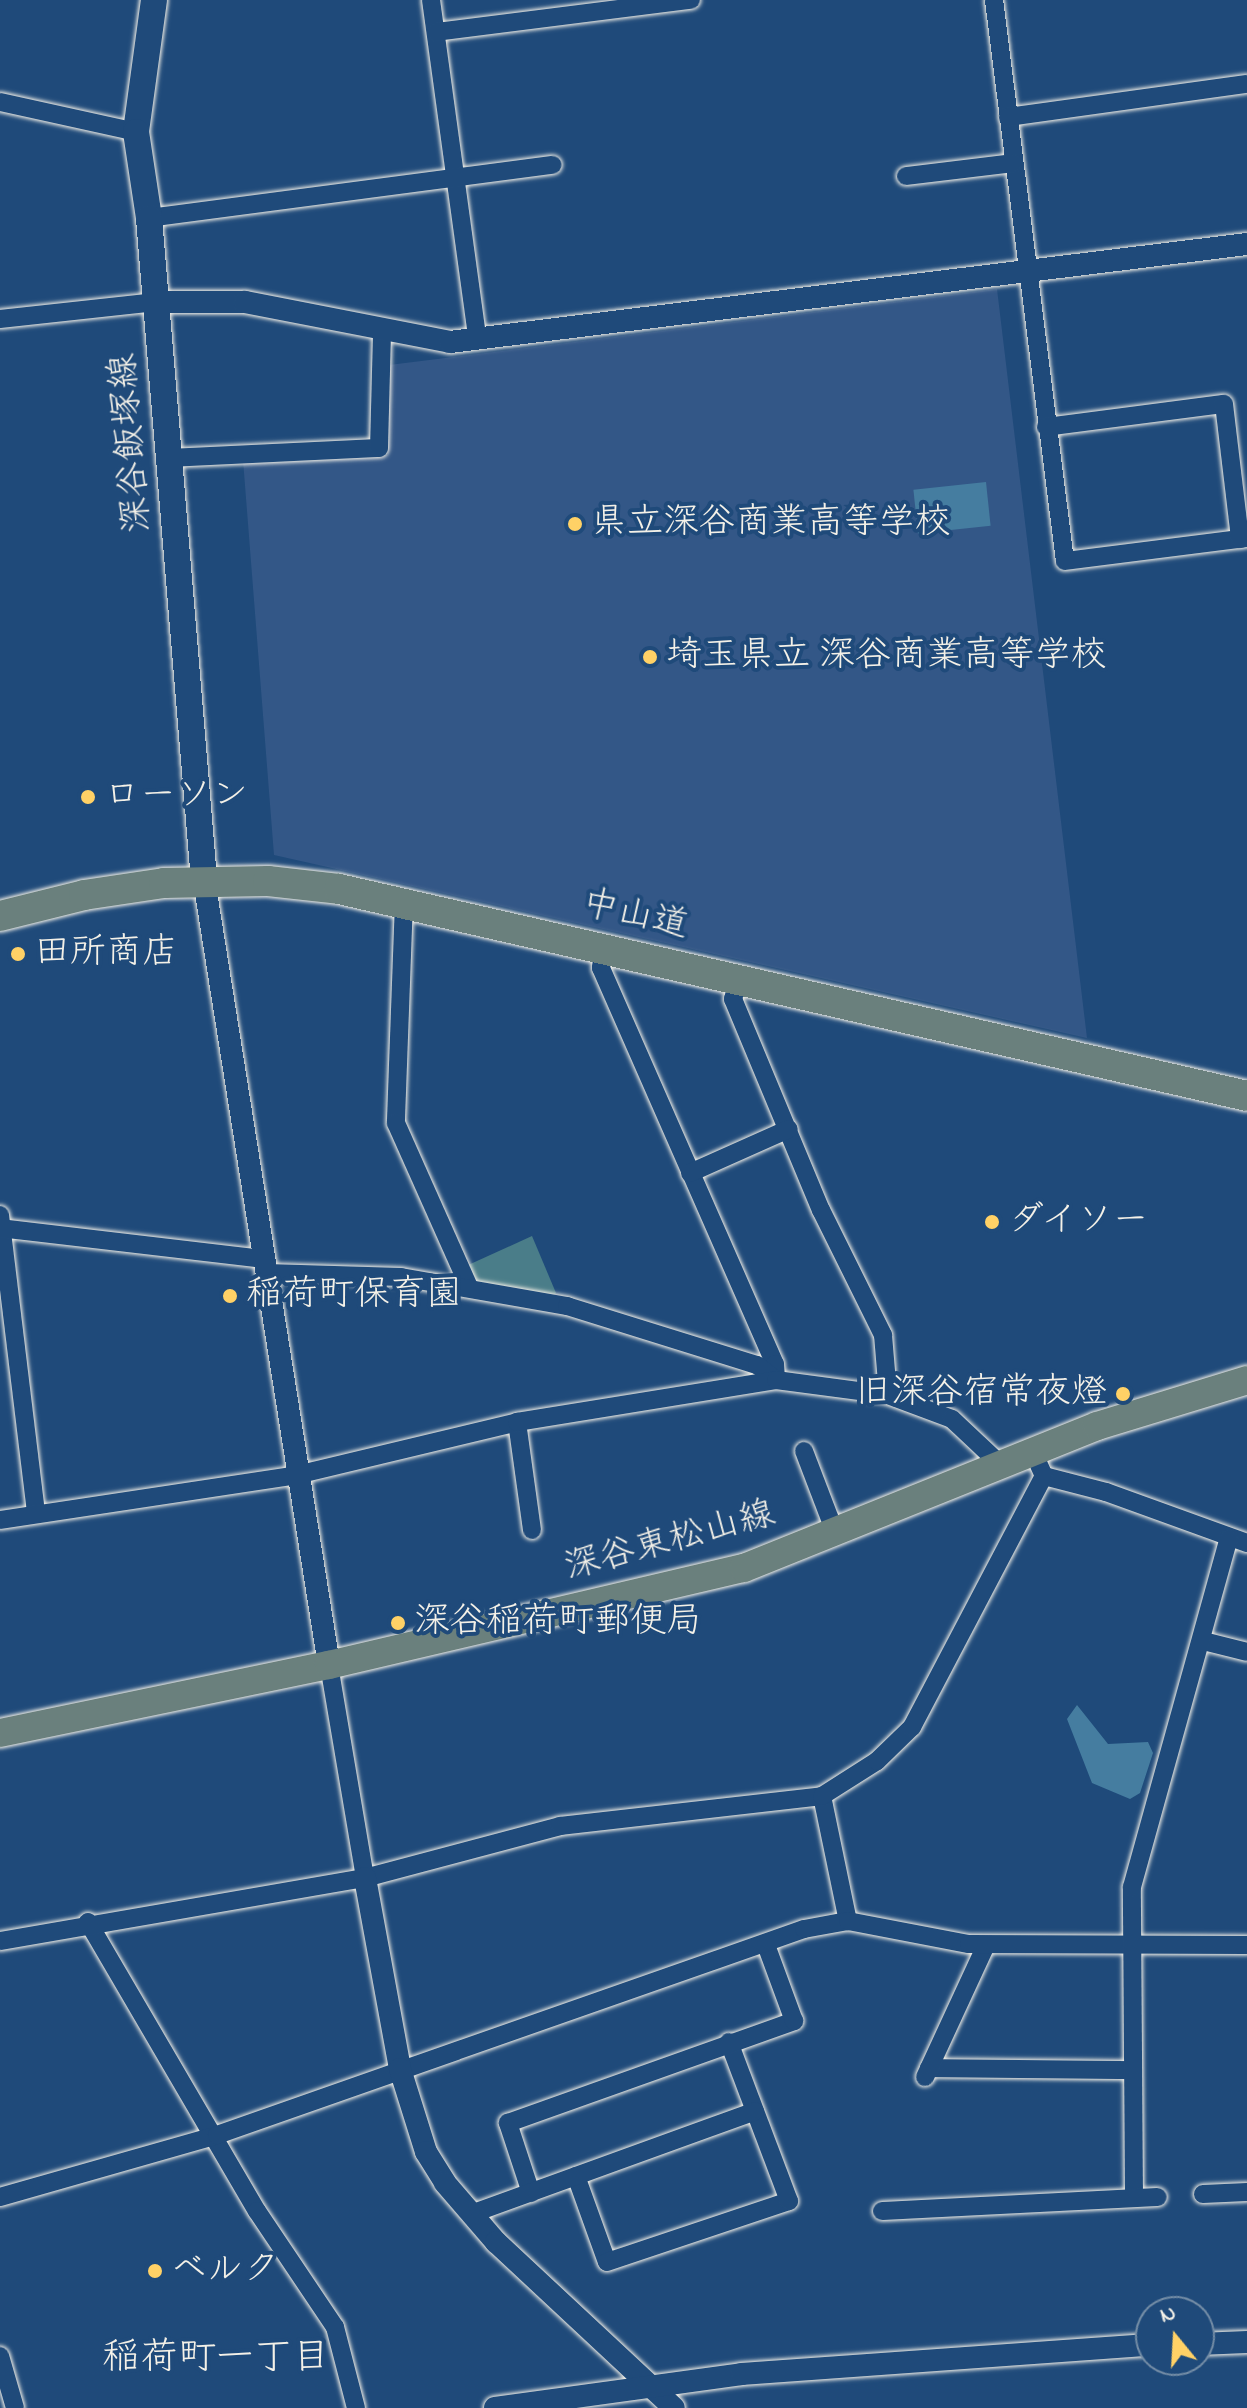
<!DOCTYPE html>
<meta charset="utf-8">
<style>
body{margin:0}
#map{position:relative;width:1247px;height:2408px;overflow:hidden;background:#1f4a7a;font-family:"Indie Flower","Klee One",sans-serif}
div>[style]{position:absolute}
.built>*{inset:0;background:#335787}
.green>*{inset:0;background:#4a7d89}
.water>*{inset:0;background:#457da0;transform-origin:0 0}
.roads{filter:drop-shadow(0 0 2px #f4f1e8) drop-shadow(0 0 2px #f4f1e8)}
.minor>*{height:18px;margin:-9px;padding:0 9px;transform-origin:9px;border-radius:9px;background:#1f4a7a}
.tertiary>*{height:22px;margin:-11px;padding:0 11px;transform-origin:11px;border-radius:11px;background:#1f4a7a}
.secondary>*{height:26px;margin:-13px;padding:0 13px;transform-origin:13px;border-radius:13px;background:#1f4a7a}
.primary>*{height:28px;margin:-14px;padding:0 14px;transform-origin:14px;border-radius:14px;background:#6a807d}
.trunk>*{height:30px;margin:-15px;padding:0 15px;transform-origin:15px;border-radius:15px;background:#6a807d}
.dots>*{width:22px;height:22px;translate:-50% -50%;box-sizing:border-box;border:4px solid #1f4a7a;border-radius:50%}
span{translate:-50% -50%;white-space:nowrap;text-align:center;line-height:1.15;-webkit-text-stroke:8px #1f4a7a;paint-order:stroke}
.street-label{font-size:36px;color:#f4f1e8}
.poi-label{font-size:36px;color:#f4f1e8}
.left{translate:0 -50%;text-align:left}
.right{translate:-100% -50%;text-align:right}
.neighbourhood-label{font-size:38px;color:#f4f1e8}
.north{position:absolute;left:1135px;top:2296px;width:80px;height:80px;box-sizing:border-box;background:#1f4a7a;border:2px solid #748da6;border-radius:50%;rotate:342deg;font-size:22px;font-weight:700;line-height:32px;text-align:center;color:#f4f1e8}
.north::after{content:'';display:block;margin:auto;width:28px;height:36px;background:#ffd166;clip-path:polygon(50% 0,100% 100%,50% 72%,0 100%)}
</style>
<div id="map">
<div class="built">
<i style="clip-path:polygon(997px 289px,1087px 1038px,274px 855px,243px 460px,388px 455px,389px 365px)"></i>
</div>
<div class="green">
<i style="clip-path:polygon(532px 1236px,556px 1293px,551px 1298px,478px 1286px,466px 1266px)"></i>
</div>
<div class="water">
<i style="left:986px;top:482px;width:44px;height:73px;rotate:84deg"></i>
<i style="clip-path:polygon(1077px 1705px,1108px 1744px,1148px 1742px,1153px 1753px,1140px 1793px,1130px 1799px,1092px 1783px,1067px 1719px)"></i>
</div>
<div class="roads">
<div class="minor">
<i style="left:431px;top:0;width:341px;rotate:82.2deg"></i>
<i style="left:994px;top:0;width:565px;rotate:82.79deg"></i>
<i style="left:1065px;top:561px;width:183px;rotate:-7.2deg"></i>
<i style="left:436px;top:32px;width:257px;rotate:-7.2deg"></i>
<i style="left:0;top:102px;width:139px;rotate:12.4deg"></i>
<i style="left:1008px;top:117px;width:241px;rotate:-7.9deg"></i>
<i style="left:906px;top:176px;width:108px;rotate:-6.9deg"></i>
<i style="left:149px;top:218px;width:407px;rotate:-7.5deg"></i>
<i style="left:0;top:319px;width:157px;rotate:-6.2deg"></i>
<i style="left:1046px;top:427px;width:179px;rotate:-7.4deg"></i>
<i style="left:1224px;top:404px;width:136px;rotate:83.2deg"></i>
<i style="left:167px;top:458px;width:212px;rotate:-2.7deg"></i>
<i style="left:379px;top:448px;width:117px;rotate:-88.5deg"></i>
<i style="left:404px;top:901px;width:222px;rotate:92.1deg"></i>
<i style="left:396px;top:1123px;width:180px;rotate:66deg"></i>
<i style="left:604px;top:948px;width:20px;rotate:99deg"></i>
<i style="left:601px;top:968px;width:433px;rotate:66.3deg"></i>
<i style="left:775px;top:1364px;width:16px;rotate:86deg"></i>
<i style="left:739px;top:978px;width:22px;rotate:106deg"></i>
<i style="left:733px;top:999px;width:229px;rotate:67.4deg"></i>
<i style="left:821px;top:1210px;width:140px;rotate:63.6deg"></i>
<i style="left:883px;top:1335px;width:60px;rotate:85.2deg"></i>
<i style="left:690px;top:1173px;width:108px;rotate:-24deg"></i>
<i style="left:0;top:1215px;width:300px;rotate:83.1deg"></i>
<i style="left:0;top:1228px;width:266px;rotate:6.7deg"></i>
<i style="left:267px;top:1273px;width:134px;rotate:1.7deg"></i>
<i style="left:401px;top:1277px;width:169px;rotate:9.9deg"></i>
<i style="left:567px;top:1306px;width:199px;rotate:17.3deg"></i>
<i style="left:757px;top:1365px;width:24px;rotate:38deg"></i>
<i style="left:517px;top:1422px;width:109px;rotate:82.1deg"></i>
<i style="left:804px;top:1451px;width:87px;rotate:69.1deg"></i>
<i style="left:1039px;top:1465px;width:12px;rotate:66deg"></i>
<i style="left:1044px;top:1476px;width:64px;rotate:14.5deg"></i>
<i style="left:1106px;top:1492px;width:150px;rotate:19.9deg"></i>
<i style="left:0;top:1520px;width:300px;rotate:-8.6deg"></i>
<i style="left:297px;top:1475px;width:226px;rotate:-13.5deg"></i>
<i style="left:517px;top:1422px;width:262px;rotate:-9.2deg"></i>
<i style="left:776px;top:1380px;width:113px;rotate:7.6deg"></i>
<i style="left:888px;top:1395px;width:68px;rotate:20.6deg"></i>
<i style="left:952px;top:1419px;width:66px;rotate:43.2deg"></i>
<i style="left:1203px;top:1641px;width:45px;rotate:14deg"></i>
<i style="left:329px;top:1665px;width:216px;rotate:80.4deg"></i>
<i style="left:822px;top:1796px;width:128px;rotate:78.3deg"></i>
<i style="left:88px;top:1922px;width:335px;rotate:59.7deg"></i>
<i style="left:257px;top:2211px;width:140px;rotate:56.1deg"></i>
<i style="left:335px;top:2327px;width:84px;rotate:75.5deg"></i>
<i style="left:0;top:1941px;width:370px;rotate:-9.8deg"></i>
<i style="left:365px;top:1878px;width:202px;rotate:-14.9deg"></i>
<i style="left:560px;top:1826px;width:264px;rotate:-6.5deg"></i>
<i style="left:822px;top:1796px;width:65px;rotate:-32.5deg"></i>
<i style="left:877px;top:1761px;width:49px;rotate:-44.2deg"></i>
<i style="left:912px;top:1727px;width:284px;rotate:-62.3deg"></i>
<i style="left:929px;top:2068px;width:204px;rotate:0.6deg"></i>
<i style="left:925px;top:2077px;width:145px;rotate:-65.2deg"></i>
<i style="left:576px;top:2176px;width:91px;rotate:70.2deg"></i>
<i style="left:607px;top:2262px;width:192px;rotate:-18.5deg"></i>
<i style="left:789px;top:2201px;width:170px;rotate:-110.7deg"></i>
<i style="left:531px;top:2193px;width:74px;rotate:-108.2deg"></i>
<i style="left:508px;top:2123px;width:304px;rotate:-19.6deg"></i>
<i style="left:794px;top:2021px;width:81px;rotate:-110.2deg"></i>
<i style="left:1203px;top:2194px;width:44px;rotate:-2.6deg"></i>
<i style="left:0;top:2197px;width:226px;rotate:-15.9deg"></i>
<i style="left:217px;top:2135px;width:622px;rotate:-19.34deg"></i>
<i style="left:804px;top:1929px;width:45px;rotate:-10.3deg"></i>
<i style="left:848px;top:1921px;width:123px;rotate:10.8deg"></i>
<i style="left:969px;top:1944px;width:278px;rotate:0.2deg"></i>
<i style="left:1134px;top:2198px;width:311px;rotate:-90.4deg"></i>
<i style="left:1132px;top:1887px;width:362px;rotate:-74.5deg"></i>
<i style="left:882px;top:2211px;width:276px;rotate:-2.9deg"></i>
<i style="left:471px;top:2214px;width:302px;rotate:-19.9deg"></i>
<i style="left:0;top:2356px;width:54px;rotate:73.9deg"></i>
</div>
<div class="tertiary">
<i style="left:156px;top:302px;width:89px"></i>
<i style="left:245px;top:302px;width:209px;rotate:11deg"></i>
<i style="left:450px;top:342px;width:803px;rotate:-7.01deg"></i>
<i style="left:204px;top:880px;width:795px;rotate:80.95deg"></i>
<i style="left:365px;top:1878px;width:194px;rotate:79.6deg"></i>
<i style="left:400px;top:2069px;width:87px;rotate:72.6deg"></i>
<i style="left:426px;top:2152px;width:36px;rotate:58deg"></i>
<i style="left:445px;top:2183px;width:78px;rotate:49.2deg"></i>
<i style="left:496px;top:2242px;width:243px;rotate:43deg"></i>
<i style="left:1199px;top:2344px;width:48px;rotate:-2.4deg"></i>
<i style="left:495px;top:2408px;width:249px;rotate:-7.8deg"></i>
<i style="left:742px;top:2374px;width:410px;rotate:-4.1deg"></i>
</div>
<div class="secondary">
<i style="left:154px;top:0;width:133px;rotate:97.8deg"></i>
<i style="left:136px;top:132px;width:87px;rotate:81.4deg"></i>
<i style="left:149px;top:218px;width:664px;rotate:85.25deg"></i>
</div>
<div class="primary">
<i style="left:0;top:1733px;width:336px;rotate:-11.7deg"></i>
<i style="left:329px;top:1665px;width:426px;rotate:-13.2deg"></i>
<i style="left:744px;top:1568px;width:380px;rotate:-21.9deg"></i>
<i style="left:1097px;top:1426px;width:157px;rotate:-17deg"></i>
</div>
<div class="trunk">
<i style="left:0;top:916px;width:87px;rotate:-14deg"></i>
<i style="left:84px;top:895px;width:81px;rotate:-8.5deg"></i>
<i style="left:164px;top:883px;width:104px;rotate:-1.1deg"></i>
<i style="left:268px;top:881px;width:71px;rotate:6.4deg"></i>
<i style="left:339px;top:889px;width:931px;rotate:12.84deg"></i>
</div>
</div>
<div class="dots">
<i style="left:575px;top:524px;background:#ffd166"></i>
<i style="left:650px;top:657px;background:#ffd166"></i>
<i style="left:88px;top:797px;background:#ffd166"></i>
<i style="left:18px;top:954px;background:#ffd166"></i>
<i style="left:992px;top:1222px;background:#ffd166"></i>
<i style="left:230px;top:1296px;background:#ffd166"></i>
<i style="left:1123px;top:1394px;background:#ffd166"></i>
<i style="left:398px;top:1623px;background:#ffd166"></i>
<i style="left:155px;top:2271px;background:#ffd166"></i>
</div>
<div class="street-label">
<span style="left:132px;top:443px;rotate:-95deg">深谷飯塚線</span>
<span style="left:635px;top:916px;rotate:13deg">中山道</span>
<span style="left:670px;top:1542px;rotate:-15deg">深谷東松山線</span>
</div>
<div class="poi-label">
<span class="left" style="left:591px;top:524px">県立深谷商業高等学校</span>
<span class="left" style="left:666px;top:657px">埼玉県立 深谷商業高等学校</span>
<span class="left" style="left:104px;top:797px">ローソン</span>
<span class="left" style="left:34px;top:954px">田所商店</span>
<span class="left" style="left:1008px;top:1222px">ダイソー</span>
<span class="left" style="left:246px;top:1296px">稲荷町保育園</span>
<span class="right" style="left:1107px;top:1394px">旧深谷宿常夜燈</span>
<span class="left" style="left:414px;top:1623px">深谷稲荷町郵便局</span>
<span class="left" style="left:171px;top:2271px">ベルク</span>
</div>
<div class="neighbourhood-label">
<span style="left:216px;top:2360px">稲荷町一丁目</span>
</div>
<div class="north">N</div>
</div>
